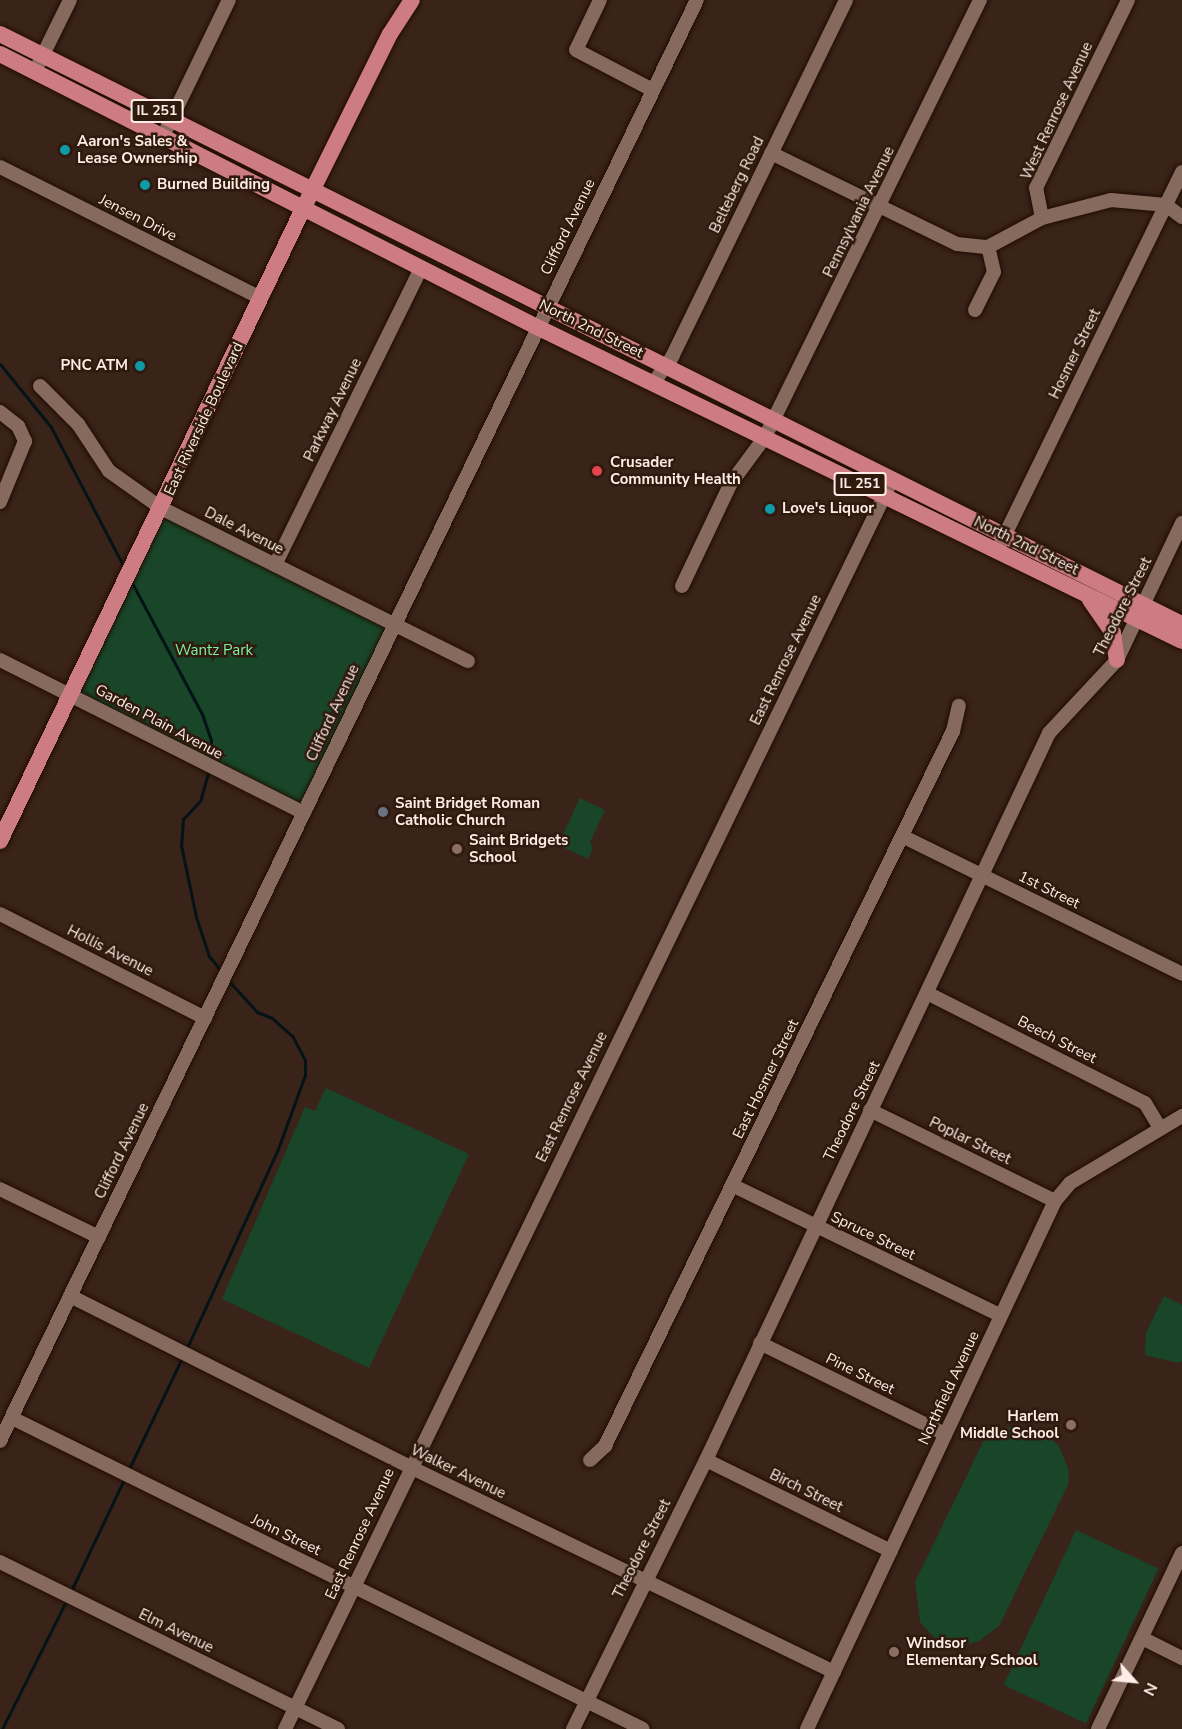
<!DOCTYPE html>
<style>
body{margin:0}
#map{position:relative;width:1182px;height:1729px;overflow:hidden;background:#3a2318;font-family:"Nunito Sans",sans-serif}
div>[style]{position:absolute}
.green>*{inset:0;background:#194629;transform-origin:0 0}
.stream>*{height:3px;margin:-1.5px;padding:0 1.5px;transform-origin:1.5px;border-radius:1.5px;background:#031317}
.roads{filter:drop-shadow(0 0 2px #200c03) drop-shadow(0 0 2px #200c03)}
.minor>*{height:14px;margin:-7px;padding:0 7px;transform-origin:7px;border-radius:7px;background:#856a5d}
.major>*{height:16px;margin:-8px;padding:0 8px;transform-origin:8px;border-radius:8px;background:#cd7c83}
.dots>*{width:16px;height:16px;translate:-50% -50%;box-sizing:border-box;border:3px solid #301a0e;border-radius:50%}
span{translate:-50% -50%;white-space:nowrap;text-align:center;line-height:1.15;-webkit-text-stroke:5px #301a0e;paint-order:stroke}
.shield-label span{padding:2px 4px;background:#301a0e;border:2px solid;border-radius:4px;-webkit-text-stroke-width:0}
.shield-label{font-size:14px;color:#feede6;font-weight:700}
.street-label{font-size:15px;color:#feede6}
.poi-label{font-size:15px;color:#feede6;font-weight:700}
.left{translate:0 -50%;text-align:left}
.right{translate:-100% -50%;text-align:right}
.park-label{font-size:15px;color:#7df0a1}
.north{position:absolute;left:1104px;top:1651px;width:60px;height:60px;-webkit-text-stroke:4px #301a0e;paint-order:stroke;rotate:117deg;font-size:16px;font-weight:700;line-height:24px;text-align:center;color:#feede6}
.north::after{content:'';display:block;margin:auto;width:21px;height:27px;background:#feede6;clip-path:polygon(50% 0,100% 100%,50% 72%,0 100%)}
</style>
<div id="map">
<div class="green">
<i style="left:161px;top:508px;width:259px;height:207px;rotate:27deg"></i>
<i style="clip-path:polygon(580px 798px,605px 810px,590px 842px,593px 848px,588px 859px,558px 845px)"></i>
<i style="clip-path:polygon(326px 1088px,469px 1154px,369px 1368px,222px 1299px,305px 1107px,315px 1111px)"></i>
<i style="clip-path:polygon(1164px 1296px,1182px 1305px,1182px 1361px,1178px 1363px,1145px 1355px,1146px 1333px)"></i>
<i style="clip-path:polygon(1018px 1426px,1042px 1432px,1059px 1446px,1069px 1471px,1068px 1485px,999px 1626px,979px 1641px,962px 1646px,937px 1640px,920px 1622px,915px 1582px,984px 1440px,1003px 1428px)"></i>
<i style="left:1076px;top:1530px;width:91px;height:171px;rotate:25deg"></i>
</div>
<div class="stream">
<i style="left:0;top:364px;width:81px;rotate:51deg"></i>
<i style="left:51px;top:427px;width:158px;rotate:62.5deg"></i>
<i style="left:131px;top:581px;width:151px;rotate:61.9deg"></i>
<i style="left:202px;top:714px;width:28px;rotate:71deg"></i>
<i style="left:211px;top:740px;width:21px;rotate:90deg"></i>
<i style="left:209px;top:770px;width:32px;rotate:106deg"></i>
<i style="left:200px;top:801px;width:25px;rotate:133deg"></i>
<i style="left:183px;top:819px;width:26px;rotate:94deg"></i>
<i style="left:181px;top:845px;width:74px;rotate:78.2deg"></i>
<i style="left:196px;top:917px;width:41px;rotate:71.6deg"></i>
<i style="left:209px;top:956px;width:21px;rotate:51deg"></i>
<i style="left:186px;top:1350px;width:221px;rotate:-65.4deg"></i>
<i style="left:278px;top:1149px;width:79px;rotate:-70deg"></i>
<i style="left:305px;top:1075px;width:15px;rotate:-90deg"></i>
<i style="left:305px;top:1060px;width:27px;rotate:-118deg"></i>
<i style="left:292px;top:1036px;width:27px;rotate:-138deg"></i>
<i style="left:272px;top:1018px;width:16px;rotate:-158deg"></i>
<i style="left:257px;top:1012px;width:43px;rotate:-132.2deg"></i>
<i style="left:128px;top:1471px;width:125px;rotate:-64.5deg"></i>
<i style="left:70px;top:1593px;width:128px;rotate:-64.6deg"></i>
<i style="left:2px;top:1729px;width:145px;rotate:-63.4deg"></i>
</div>
<div class="roads">
<div class="minor">
<i style="left:600px;top:0;width:55px;rotate:115.6deg"></i>
<i style="left:576px;top:50px;width:87px;rotate:27.5deg"></i>
<i style="left:39px;top:63px;width:70px;rotate:-63.8deg"></i>
<i style="left:167px;top:128px;width:142px;rotate:-64.2deg"></i>
<i style="left:771px;top:153px;width:207px;rotate:26.1deg"></i>
<i style="left:957px;top:244px;width:31px;rotate:6deg"></i>
<i style="left:0;top:167px;width:292px;rotate:26.7deg"></i>
<i style="left:1042px;top:218px;width:71px;rotate:-14.6deg"></i>
<i style="left:1111px;top:200px;width:55px;rotate:5.2deg"></i>
<i style="left:1166px;top:205px;width:20px;rotate:37deg"></i>
<i style="left:975px;top:310px;width:42px;rotate:-63.4deg"></i>
<i style="left:994px;top:272px;width:26px;rotate:-103deg"></i>
<i style="left:988px;top:247px;width:61px;rotate:-28.2deg"></i>
<i style="left:1042px;top:218px;width:31px;rotate:-101deg"></i>
<i style="left:1036px;top:188px;width:209px;rotate:-63.9deg"></i>
<i style="left:654px;top:382px;width:31px;rotate:-54deg"></i>
<i style="left:672px;top:357px;width:397px;rotate:-64deg"></i>
<i style="left:40px;top:386px;width:54px;rotate:45deg"></i>
<i style="left:78px;top:424px;width:56px;rotate:56.6deg"></i>
<i style="left:109px;top:471px;width:64px;rotate:35.4deg"></i>
<i style="left:161px;top:508px;width:343px;rotate:26.5deg"></i>
<i style="left:0;top:412px;width:23px;rotate:38deg"></i>
<i style="left:18px;top:426px;width:17px;rotate:65deg"></i>
<i style="left:25px;top:441px;width:66px;rotate:112.3deg"></i>
<i style="left:1000px;top:545px;width:415px;rotate:-64deg"></i>
<i style="left:275px;top:565px;width:331px;rotate:-63.8deg"></i>
<i style="left:682px;top:586px;width:114px;rotate:-64.6deg"></i>
<i style="left:731px;top:483px;width:57px;rotate:-53.5deg"></i>
<i style="left:765px;top:437px;width:487px;rotate:-63.8deg"></i>
<i style="left:0;top:660px;width:340px;rotate:26.7deg"></i>
<i style="left:902px;top:836px;width:312px;rotate:26.2deg"></i>
<i style="left:0;top:914px;width:230px;rotate:26.9deg"></i>
<i style="left:927px;top:993px;width:244px;rotate:26.8deg"></i>
<i style="left:1145px;top:1103px;width:29px;rotate:59deg"></i>
<i style="left:870px;top:1110px;width:206px;rotate:26.2deg"></i>
<i style="left:732px;top:1185px;width:298px;rotate:25.9deg"></i>
<i style="left:0;top:1189px;width:110px;rotate:25.9deg"></i>
<i style="left:70px;top:1296px;width:381px;rotate:26.7deg"></i>
<i style="left:410px;top:1467px;width:471px;rotate:25.8deg"></i>
<i style="left:760px;top:1343px;width:206px;rotate:26.2deg"></i>
<i style="left:12px;top:1418px;width:703px;rotate:26.24deg"></i>
<i style="left:0;top:1441px;width:1601px;rotate:-64.19deg"></i>
<i style="left:590px;top:1460px;width:21px;rotate:-43deg"></i>
<i style="left:605px;top:1446px;width:795px;rotate:-64.05deg"></i>
<i style="left:953px;top:731px;width:26px;rotate:-77deg"></i>
<i style="left:706px;top:1460px;width:206px;rotate:26.2deg"></i>
<i style="left:0;top:1562px;width:377px;rotate:26.3deg"></i>
<i style="left:1142px;top:1638px;width:45px;rotate:26.6deg"></i>
<i style="left:285px;top:1729px;width:1389px;rotate:-64.08deg"></i>
<i style="left:573px;top:1729px;width:300px;rotate:-63.7deg"></i>
<i style="left:706px;top:1460px;width:804px;rotate:-64.74deg"></i>
<i style="left:1049px;top:733px;width:100px;rotate:-47deg"></i>
<i style="left:1117px;top:660px;width:152px;rotate:-64.6deg"></i>
<i style="left:807px;top:1729px;width:583px;rotate:-64.84deg"></i>
<i style="left:1055px;top:1201px;width:23px;rotate:-50deg"></i>
<i style="left:1070px;top:1183px;width:131px;rotate:-30.9deg"></i>
<i style="left:1098px;top:1729px;width:195px;rotate:-64.5deg"></i>
</div>
<div class="major">
<i style="left:0;top:34px;width:1321px;rotate:26.53deg"></i>
<i style="left:0;top:54px;width:602px;rotate:26.95deg"></i>
<i style="left:537px;top:327px;width:717px;rotate:25.96deg"></i>
<i style="left:1090px;top:600px;width:40px;rotate:55.1deg"></i>
<i style="left:1113px;top:633px;width:27px;rotate:82deg"></i>
<i style="left:0;top:841px;width:701px;rotate:-64.39deg"></i>
<i style="left:303px;top:209px;width:195px;rotate:-63.6deg"></i>
<i style="left:390px;top:34px;width:40px;rotate:-57.1deg"></i>
</div>
</div>
<div class="dots">
<i style="left:65px;top:150px;background:#0f9aa8"></i>
<i style="left:145px;top:185px;background:#0f9aa8"></i>
<i style="left:140px;top:366px;background:#0f9aa8"></i>
<i style="left:597px;top:471px;background:#e0444e"></i>
<i style="left:770px;top:509px;background:#0f9aa8"></i>
<i style="left:383px;top:812px;background:#6b7280"></i>
<i style="left:457px;top:849px;background:#8d6e63"></i>
<i style="left:1071px;top:1425px;background:#8d6e63"></i>
<i style="left:894px;top:1652px;background:#8d6e63"></i>
</div>
<div class="shield-label">
<span style="left:157px;top:111px">IL 251</span>
<span style="left:860px;top:484px">IL 251</span>
</div>
<div class="street-label">
<span style="left:1057px;top:111px;rotate:-65deg">West Renrose Avenue</span>
<span style="left:737px;top:185px;rotate:-64deg">Belteberg Road</span>
<span style="left:859px;top:212px;rotate:-64deg">Pennsylvania Avenue</span>
<span style="left:138px;top:218px;rotate:27deg">Jensen Drive</span>
<span style="left:568px;top:227px;rotate:-64deg">Clifford Avenue</span>
<span style="left:591px;top:329px;rotate:26deg">North 2nd Street</span>
<span style="left:1075px;top:354px;rotate:-64deg">Hosmer Street</span>
<span style="left:333px;top:410px;rotate:-64deg">Parkway Avenue</span>
<span style="left:204px;top:419px;rotate:-65deg">East Riverside Boulevard</span>
<span style="left:244px;top:531px;rotate:27deg">Dale Avenue</span>
<span style="left:1026px;top:546px;rotate:26deg">North 2nd Street</span>
<span style="left:1123px;top:607px;rotate:-63deg">Theodore Street</span>
<span style="left:786px;top:660px;rotate:-64deg">East Renrose Avenue</span>
<span style="left:333px;top:713px;rotate:-65deg">Clifford Avenue</span>
<span style="left:159px;top:722px;rotate:28deg">Garden Plain Avenue</span>
<span style="left:1049px;top:890px;rotate:26deg">1st Street</span>
<span style="left:110px;top:951px;rotate:27deg">Hollis Avenue</span>
<span style="left:1057px;top:1040px;rotate:27deg">Beech Street</span>
<span style="left:766px;top:1079px;rotate:-64deg">East Hosmer Street</span>
<span style="left:572px;top:1097px;rotate:-64deg">East Renrose Avenue</span>
<span style="left:852px;top:1111px;rotate:-64deg">Theodore Street</span>
<span style="left:970px;top:1141px;rotate:26deg">Poplar Street</span>
<span style="left:122px;top:1151px;rotate:-64deg">Clifford Avenue</span>
<span style="left:873px;top:1236px;rotate:26deg">Spruce Street</span>
<span style="left:860px;top:1374px;rotate:26deg">Pine Street</span>
<span style="left:949px;top:1388px;rotate:-65deg">Northfield Avenue</span>
<span style="left:458px;top:1472px;rotate:26deg">Walker Avenue</span>
<span style="left:806px;top:1491px;rotate:26deg">Birch Street</span>
<span style="left:360px;top:1534px;rotate:-65deg">East Renrose Avenue</span>
<span style="left:286px;top:1535px;rotate:26deg">John Street</span>
<span style="left:642px;top:1549px;rotate:-63deg">Theodore Street</span>
<span style="left:176px;top:1631px;rotate:26deg">Elm Avenue</span>
</div>
<div class="poi-label">
<span class="left" style="left:77px;top:150px">Aaron's Sales &amp;<br>Lease Ownership</span>
<span class="left" style="left:157px;top:185px">Burned Building</span>
<span class="right" style="left:128px;top:366px">PNC ATM</span>
<span class="left" style="left:610px;top:471px">Crusader<br>Community Health</span>
<span class="left" style="left:782px;top:509px">Love's Liquor</span>
<span class="left" style="left:395px;top:812px">Saint Bridget Roman<br>Catholic Church</span>
<span class="left" style="left:469px;top:849px">Saint Bridgets<br>School</span>
<span class="right" style="left:1059px;top:1425px">Harlem<br>Middle School</span>
<span class="left" style="left:906px;top:1652px">Windsor<br>Elementary School</span>
</div>
<div class="park-label">
<span style="left:214px;top:651px">Wantz Park</span>
</div>
<div class="north">N</div>
</div>
